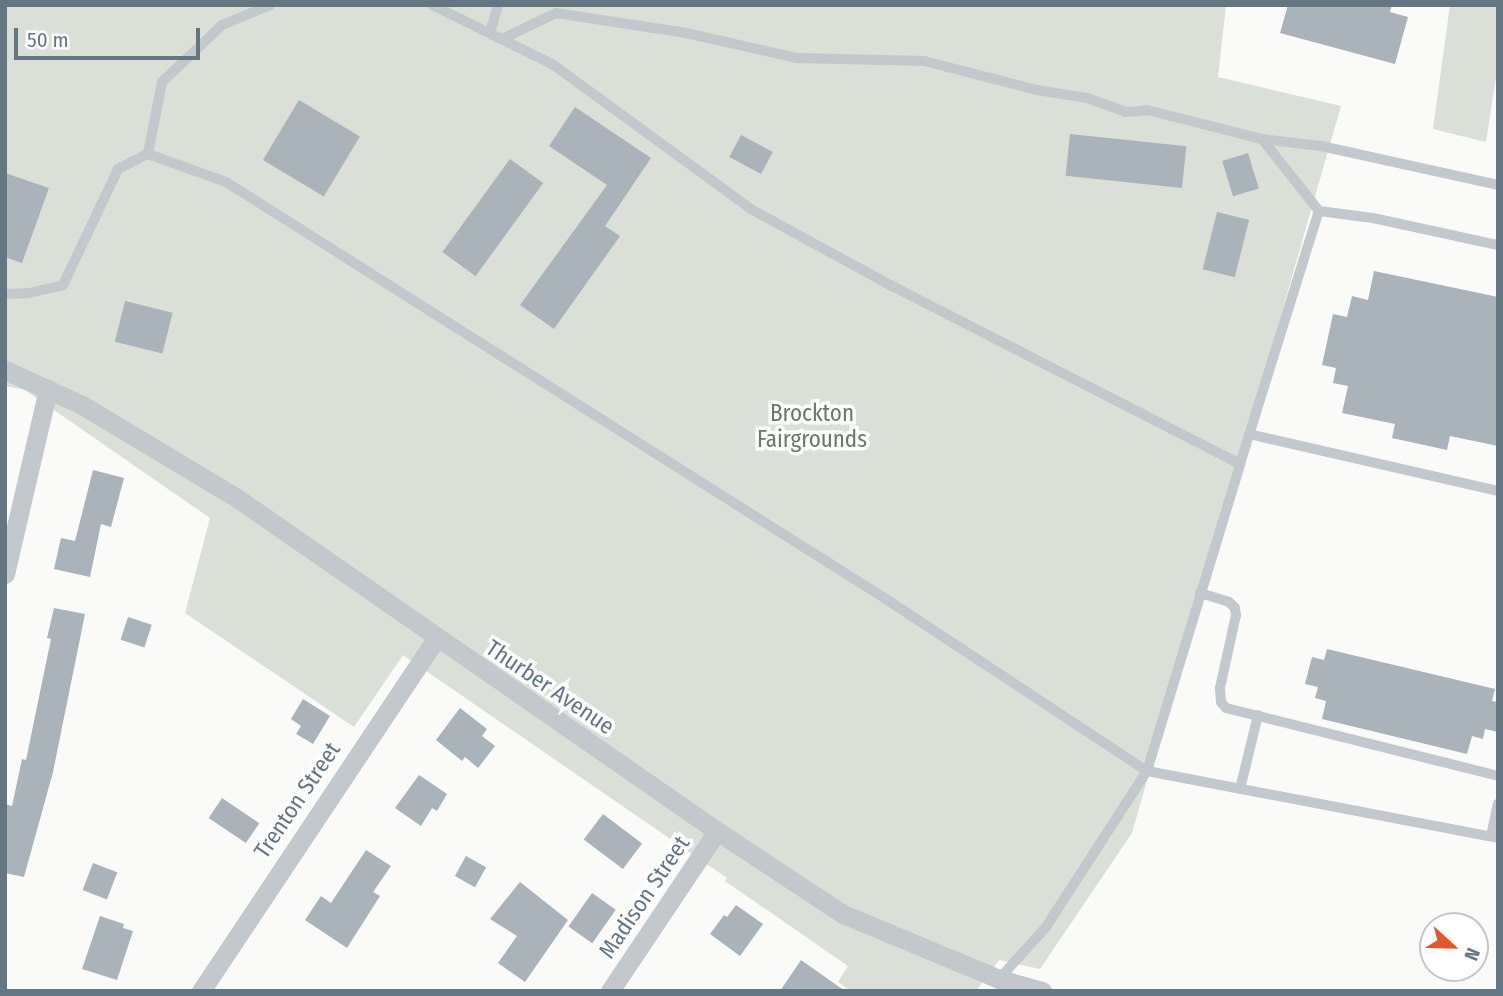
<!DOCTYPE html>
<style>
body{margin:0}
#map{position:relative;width:1503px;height:996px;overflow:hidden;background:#fafaf8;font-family:"Fira Sans Condensed",sans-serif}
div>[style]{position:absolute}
.green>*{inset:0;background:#dadfd7}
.building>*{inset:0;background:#aab3b9;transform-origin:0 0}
.service>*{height:10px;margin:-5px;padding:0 5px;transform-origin:5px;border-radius:5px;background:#c3c8cc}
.minor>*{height:19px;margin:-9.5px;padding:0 9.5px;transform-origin:9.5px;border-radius:9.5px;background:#c3c8cc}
span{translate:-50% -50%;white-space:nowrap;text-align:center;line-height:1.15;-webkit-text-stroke:7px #fff;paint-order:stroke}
.park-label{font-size:23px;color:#687a64}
.street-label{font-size:23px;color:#657683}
.frame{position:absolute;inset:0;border:7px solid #657683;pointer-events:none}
.north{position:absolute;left:1419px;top:912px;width:70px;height:70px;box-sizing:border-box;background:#fff;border:2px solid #c1c8cd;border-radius:50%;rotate:112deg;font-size:19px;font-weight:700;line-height:28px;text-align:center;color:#657683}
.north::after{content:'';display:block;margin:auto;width:24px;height:32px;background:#e4572e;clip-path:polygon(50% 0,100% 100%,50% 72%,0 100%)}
.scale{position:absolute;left:14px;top:28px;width:186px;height:32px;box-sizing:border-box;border:4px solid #657683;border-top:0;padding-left:9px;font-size:21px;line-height:24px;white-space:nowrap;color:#657683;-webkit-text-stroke:5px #fff;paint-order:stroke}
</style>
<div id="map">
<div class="green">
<i style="clip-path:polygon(5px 5px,1226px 5px,1218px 77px,1341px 106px,1132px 833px,1040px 969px,999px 960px,976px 991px,851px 991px,838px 982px,848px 966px,725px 881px,727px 878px,403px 655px,354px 727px,185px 613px,210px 518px,25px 390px,5px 386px)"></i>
<i style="clip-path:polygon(1450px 5px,1498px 5px,1498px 64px,1486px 142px,1433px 129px)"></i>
</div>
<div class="building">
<i style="clip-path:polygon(1288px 5px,1392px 5px,1390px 12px,1408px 17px,1395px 64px,1280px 33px)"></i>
<i style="left:299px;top:100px;width:71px;height:70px;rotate:31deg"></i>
<i style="clip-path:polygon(575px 107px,651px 158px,605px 226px,620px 236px,554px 329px,520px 305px,607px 185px,549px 146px)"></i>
<i style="left:1070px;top:134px;width:117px;height:42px;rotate:6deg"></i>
<i style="left:741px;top:135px;width:36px;height:25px;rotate:28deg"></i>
<i style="left:1248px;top:153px;width:37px;height:27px;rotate:73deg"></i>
<i style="left:510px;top:159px;width:41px;height:115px;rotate:36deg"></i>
<i style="clip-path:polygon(5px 173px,49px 188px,22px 263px,5px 257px)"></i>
<i style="left:1217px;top:212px;width:33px;height:59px;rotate:14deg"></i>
<i style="clip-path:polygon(1374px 271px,1498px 297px,1498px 446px,1450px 436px,1447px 450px,1392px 438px,1395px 424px,1342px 413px,1348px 386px,1333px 383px,1336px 368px,1322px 365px,1333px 314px,1347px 317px,1352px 296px,1368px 300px)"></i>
<i style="left:125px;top:301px;width:49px;height:42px;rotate:14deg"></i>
<i style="clip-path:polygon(93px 470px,124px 478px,111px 527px,101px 524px,90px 577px,54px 569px,61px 538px,75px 541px)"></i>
<i style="clip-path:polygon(54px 608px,85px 614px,53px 772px,24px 877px,5px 873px,5px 804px,12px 806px,22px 759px,26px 760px,51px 639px,47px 638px)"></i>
<i style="left:128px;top:617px;width:25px;height:24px;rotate:18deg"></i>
<i style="clip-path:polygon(1327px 649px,1495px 689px,1492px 701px,1498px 702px,1498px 732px,1485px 729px,1483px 739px,1472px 736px,1467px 754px,1322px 719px,1326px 701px,1315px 698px,1318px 687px,1305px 684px,1312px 657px,1324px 660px)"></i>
<i style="clip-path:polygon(303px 699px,330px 716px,313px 744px,296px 734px,301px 726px,291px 719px)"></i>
<i style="clip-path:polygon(460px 708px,487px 729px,482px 736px,495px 746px,478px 768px,465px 757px,462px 761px,436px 740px)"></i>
<i style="clip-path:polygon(419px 775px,447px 794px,437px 811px,432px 808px,421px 826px,395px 808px)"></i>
<i style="left:222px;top:798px;width:45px;height:24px;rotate:34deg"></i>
<i style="left:603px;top:814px;width:49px;height:32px;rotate:37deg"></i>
<i style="clip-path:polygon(366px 850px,391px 866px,373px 892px,380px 896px,347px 948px,305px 920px,321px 896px,331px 903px)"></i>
<i style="left:466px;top:856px;width:23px;height:23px;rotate:29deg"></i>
<i style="left:93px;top:863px;width:26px;height:29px;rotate:21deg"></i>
<i style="clip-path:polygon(520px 882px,568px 920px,525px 982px,498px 963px,517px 936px,490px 919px)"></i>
<i style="left:592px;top:893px;width:29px;height:41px;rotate:35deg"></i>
<i style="clip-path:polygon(736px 905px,763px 924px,740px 956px,710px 934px,724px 915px,727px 917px)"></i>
<i style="clip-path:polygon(100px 916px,124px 924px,123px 928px,133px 931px,117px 980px,82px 969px)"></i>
<i style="clip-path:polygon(801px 960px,845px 991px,780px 991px)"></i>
</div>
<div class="service">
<i style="left:490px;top:33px;width:29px;rotate:-74deg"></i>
<i style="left:502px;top:39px;width:60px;rotate:-25.7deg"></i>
<i style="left:556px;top:13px;width:132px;rotate:8.7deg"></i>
<i style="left:686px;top:33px;width:114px;rotate:12.7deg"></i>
<i style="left:797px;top:58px;width:127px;rotate:1.4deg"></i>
<i style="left:924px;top:61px;width:117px;rotate:14.4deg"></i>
<i style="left:1037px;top:90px;width:51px;rotate:9.1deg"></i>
<i style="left:1087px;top:98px;width:41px;rotate:19.7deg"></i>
<i style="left:1126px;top:112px;width:21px;rotate:-5deg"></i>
<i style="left:1147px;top:110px;width:119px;rotate:14.2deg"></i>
<i style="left:1262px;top:139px;width:92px;rotate:51.6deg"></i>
<i style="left:1262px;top:139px;width:59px;rotate:6.8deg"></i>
<i style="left:1321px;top:146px;width:181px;rotate:12.4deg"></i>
<i style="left:148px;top:154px;width:73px;rotate:-79deg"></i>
<i style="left:162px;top:82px;width:83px;rotate:-43.5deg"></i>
<i style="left:222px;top:25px;width:52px;rotate:-22.6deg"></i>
<i style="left:5px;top:294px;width:24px;rotate:-2deg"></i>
<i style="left:29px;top:293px;width:35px;rotate:-13deg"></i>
<i style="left:63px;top:285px;width:128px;rotate:-64.6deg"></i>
<i style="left:118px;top:169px;width:34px;rotate:-27deg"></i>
<i style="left:148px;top:154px;width:83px;rotate:19.7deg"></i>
<i style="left:226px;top:182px;width:784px;rotate:32.29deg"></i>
<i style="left:889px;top:601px;width:309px;rotate:33.4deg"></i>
<i style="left:1147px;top:771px;width:321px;rotate:-73.1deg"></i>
<i style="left:1240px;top:464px;width:391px;rotate:-152.9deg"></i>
<i style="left:892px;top:286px;width:161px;rotate:-151.4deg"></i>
<i style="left:751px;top:209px;width:246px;rotate:-143.9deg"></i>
<i style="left:552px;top:64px;width:134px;rotate:-153.8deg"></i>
<i style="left:1249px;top:434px;width:255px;rotate:12.9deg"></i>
<i style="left:1240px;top:464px;width:265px;rotate:-72.7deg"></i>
<i style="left:1319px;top:211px;width:54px;rotate:7.4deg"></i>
<i style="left:1373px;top:218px;width:128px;rotate:12.2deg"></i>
<i style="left:1200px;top:593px;width:30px;rotate:17deg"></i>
<i style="left:1229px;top:602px;width:8px;rotate:45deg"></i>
<i style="left:1235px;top:608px;width:7px;rotate:82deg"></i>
<i style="left:1236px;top:615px;width:75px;rotate:102.4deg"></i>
<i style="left:1220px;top:688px;width:14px;rotate:86deg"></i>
<i style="left:1221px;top:702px;width:8px;rotate:50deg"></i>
<i style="left:1226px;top:708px;width:280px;rotate:14deg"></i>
<i style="left:1240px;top:789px;width:76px;rotate:-76.3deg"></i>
<i style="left:1491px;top:836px;width:33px;rotate:-78deg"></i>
<i style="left:999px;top:979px;width:70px;rotate:-47.9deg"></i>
<i style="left:1046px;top:927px;width:186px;rotate:-57.1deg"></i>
<i style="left:1147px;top:771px;width:357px;rotate:10.8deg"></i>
</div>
<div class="minor">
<i style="left:5px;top:370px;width:85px;rotate:24.4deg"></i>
<i style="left:82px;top:405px;width:181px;rotate:31deg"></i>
<i style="left:237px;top:498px;width:584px;rotate:34.75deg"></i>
<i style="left:717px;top:831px;width:151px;rotate:33.4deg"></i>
<i style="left:843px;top:914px;width:169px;rotate:22.6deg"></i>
<i style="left:999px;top:979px;width:45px;rotate:15.6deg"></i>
<i style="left:5px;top:574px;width:190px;rotate:-76.9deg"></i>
<i style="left:201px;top:991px;width:424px;rotate:-56.3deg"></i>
<i style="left:610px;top:991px;width:192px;rotate:-56.2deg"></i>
</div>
<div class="park-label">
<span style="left:812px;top:426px">Brockton<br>Fairgrounds</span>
</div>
<div class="street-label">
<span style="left:550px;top:687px;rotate:34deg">Thurber Avenue</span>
<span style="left:297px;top:800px;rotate:-56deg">Trenton Street</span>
<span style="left:644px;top:897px;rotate:-56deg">Madison Street</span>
</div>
<div class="frame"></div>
<div class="north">N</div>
<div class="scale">50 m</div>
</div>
